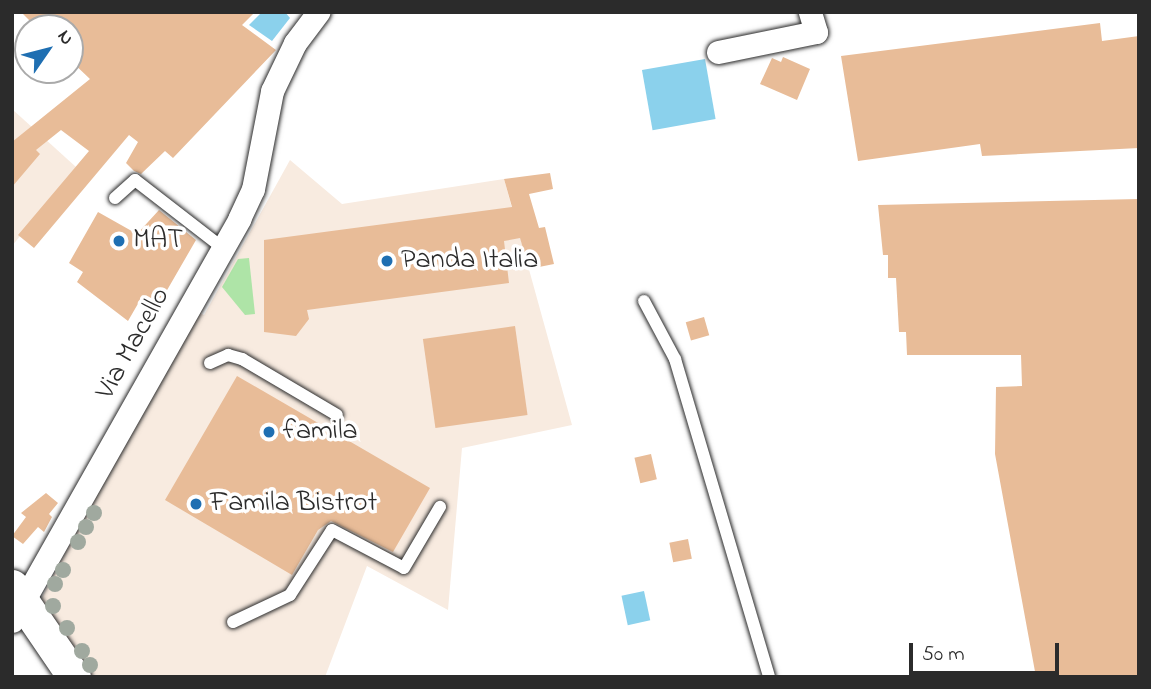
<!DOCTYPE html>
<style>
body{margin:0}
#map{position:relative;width:1151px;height:689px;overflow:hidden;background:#fff;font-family:"Indie Flower",sans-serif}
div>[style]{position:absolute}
.built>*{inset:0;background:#f8ebe0}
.green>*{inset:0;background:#aee4a7}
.water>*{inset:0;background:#8bd1ec;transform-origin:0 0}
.building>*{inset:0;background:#e8bc98;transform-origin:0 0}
.roads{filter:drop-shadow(0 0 2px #2b2b2b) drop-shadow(0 0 2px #2b2b2b)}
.service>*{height:12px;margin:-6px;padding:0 6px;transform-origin:6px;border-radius:6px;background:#fff}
.minor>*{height:23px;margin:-11.5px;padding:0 11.5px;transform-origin:11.5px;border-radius:11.5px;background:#fff}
.secondary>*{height:33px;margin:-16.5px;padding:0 16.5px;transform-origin:16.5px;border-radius:16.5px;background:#fff}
.trees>*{width:16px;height:16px;margin:-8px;border-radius:50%;background:#a0a99f}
.dots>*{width:19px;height:19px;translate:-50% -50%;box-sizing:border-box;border:4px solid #fff;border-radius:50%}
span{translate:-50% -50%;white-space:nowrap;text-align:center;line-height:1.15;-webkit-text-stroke:7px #fff;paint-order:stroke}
.poi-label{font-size:28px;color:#2b2b2b}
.left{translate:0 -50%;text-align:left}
.street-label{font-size:28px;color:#2b2b2b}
.frame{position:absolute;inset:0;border:14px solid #2b2b2b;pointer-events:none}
.north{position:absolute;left:14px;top:14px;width:70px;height:70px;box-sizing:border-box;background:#fff;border:2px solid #aaa;border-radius:50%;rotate:55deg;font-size:19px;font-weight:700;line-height:28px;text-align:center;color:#2b2b2b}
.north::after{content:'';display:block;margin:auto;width:24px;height:32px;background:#1f6fb2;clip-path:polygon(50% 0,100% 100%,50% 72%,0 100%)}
.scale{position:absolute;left:909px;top:643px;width:150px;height:32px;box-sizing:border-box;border:4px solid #2b2b2b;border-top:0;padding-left:9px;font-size:21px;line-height:24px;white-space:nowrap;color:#2b2b2b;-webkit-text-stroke:5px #fff;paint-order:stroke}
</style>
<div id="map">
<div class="built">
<i style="clip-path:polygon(12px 109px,76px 167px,12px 246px)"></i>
<i style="clip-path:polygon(290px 160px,342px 204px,504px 179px,572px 425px,462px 448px,448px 610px,367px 566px,325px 677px,84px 677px,39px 603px,112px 463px,198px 312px,204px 315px)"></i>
</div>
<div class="green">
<i style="clip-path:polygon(249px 258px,255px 314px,245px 315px,222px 287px,238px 259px)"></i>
</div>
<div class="water">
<i style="clip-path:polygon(262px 12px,285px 12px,290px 18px,272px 41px,249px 25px)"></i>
<i style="left:705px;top:59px;width:61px;height:64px;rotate:80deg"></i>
<i style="left:644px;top:591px;width:30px;height:23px;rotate:78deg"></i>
</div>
<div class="building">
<i style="clip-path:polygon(21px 12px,255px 12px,242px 25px,276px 50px,173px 158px,165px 151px,141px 174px,134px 171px,126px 163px,138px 142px,129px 135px,34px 248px,18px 235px,89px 151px,61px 130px,36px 150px,40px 154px,12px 187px,12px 142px,90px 79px,70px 60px,70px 28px,37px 28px)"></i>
<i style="clip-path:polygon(1100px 23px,1102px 41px,1139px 36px,1139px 148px,982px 156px,980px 144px,858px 161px,841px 56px)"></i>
<i style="clip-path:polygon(783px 57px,810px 69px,797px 100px,760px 84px,772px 58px,781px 62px)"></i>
<i style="clip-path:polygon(550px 173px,553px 189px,529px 194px,539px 228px,545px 227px,554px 264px,529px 269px,520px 238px,504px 241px,509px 283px,307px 310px,309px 319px,296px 336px,264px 332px,264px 240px,512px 207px,504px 179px)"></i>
<i style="clip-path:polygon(1139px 199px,1139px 677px,1036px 677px,995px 454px,996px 387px,1022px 386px,1021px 355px,907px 355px,906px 332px,899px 332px,896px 278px,888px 278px,888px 255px,883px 255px,878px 205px)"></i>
<i style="clip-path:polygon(159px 210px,196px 240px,155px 311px,139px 302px,128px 321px,77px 282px,83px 272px,69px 263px,98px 212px,137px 234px)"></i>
<i style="left:704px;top:317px;width:19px;height:19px;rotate:74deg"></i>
<i style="left:515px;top:326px;width:90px;height:93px;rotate:82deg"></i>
<i style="clip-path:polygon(237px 376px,430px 488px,393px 552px,331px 521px,318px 530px,292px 575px,165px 500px)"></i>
<i style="left:651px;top:454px;width:26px;height:17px;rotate:77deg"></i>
<i style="clip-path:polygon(46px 493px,58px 503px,49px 514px,52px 517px,44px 532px,38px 527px,23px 544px,12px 536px,26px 517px,21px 513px)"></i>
<i style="left:688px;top:539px;width:20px;height:19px;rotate:79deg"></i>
</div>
<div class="roads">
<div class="service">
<i style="left:115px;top:198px;width:27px;rotate:-42deg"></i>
<i style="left:135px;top:180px;width:111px;rotate:37.7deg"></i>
<i style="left:644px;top:301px;width:66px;rotate:61.9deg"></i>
<i style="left:675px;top:359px;width:332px;rotate:73.5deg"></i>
<i style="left:210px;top:363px;width:20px;rotate:-24deg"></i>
<i style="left:228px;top:355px;width:15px;rotate:16deg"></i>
<i style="left:242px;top:359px;width:110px;rotate:30.5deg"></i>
<i style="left:233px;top:622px;width:63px;rotate:-25.3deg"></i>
<i style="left:290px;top:595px;width:77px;rotate:-57.1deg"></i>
<i style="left:332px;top:530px;width:81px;rotate:27.8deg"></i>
<i style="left:404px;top:568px;width:71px;rotate:-59.5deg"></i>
</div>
<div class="minor">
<i style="left:718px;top:52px;width:100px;rotate:-11.5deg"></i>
<i style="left:816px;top:32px;width:21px;rotate:-107deg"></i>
<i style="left:12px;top:621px;width:462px;rotate:-60.5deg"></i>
<i style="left:239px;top:219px;width:33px;rotate:-65deg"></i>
<i style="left:253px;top:189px;width:100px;rotate:-79deg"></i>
<i style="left:272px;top:91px;width:53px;rotate:-64.4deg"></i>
<i style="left:295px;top:43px;width:39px;rotate:-53deg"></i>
</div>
<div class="secondary">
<i style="left:12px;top:586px;width:110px;rotate:55.7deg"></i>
</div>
</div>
<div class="trees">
<i style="left:94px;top:513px"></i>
<i style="left:86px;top:527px"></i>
<i style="left:78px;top:542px"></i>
<i style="left:63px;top:570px"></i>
<i style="left:55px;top:584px"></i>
<i style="left:53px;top:606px"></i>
<i style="left:67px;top:628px"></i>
<i style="left:82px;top:651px"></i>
<i style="left:90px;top:665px"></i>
</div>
<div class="dots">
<i style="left:119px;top:241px;background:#1f6fb2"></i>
<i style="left:387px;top:261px;background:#1f6fb2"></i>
<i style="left:269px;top:432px;background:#1f6fb2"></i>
<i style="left:196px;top:504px;background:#1f6fb2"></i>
</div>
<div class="poi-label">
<span class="left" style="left:133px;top:241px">MAT</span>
<span class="left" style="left:401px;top:261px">Panda Italia</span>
<span class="left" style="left:283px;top:432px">famila</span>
<span class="left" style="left:210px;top:504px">Famila Bistrot</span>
</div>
<div class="street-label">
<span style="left:134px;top:344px;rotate:-61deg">Via Macello</span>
</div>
<div class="frame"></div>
<div class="north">N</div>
<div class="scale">50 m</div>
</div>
